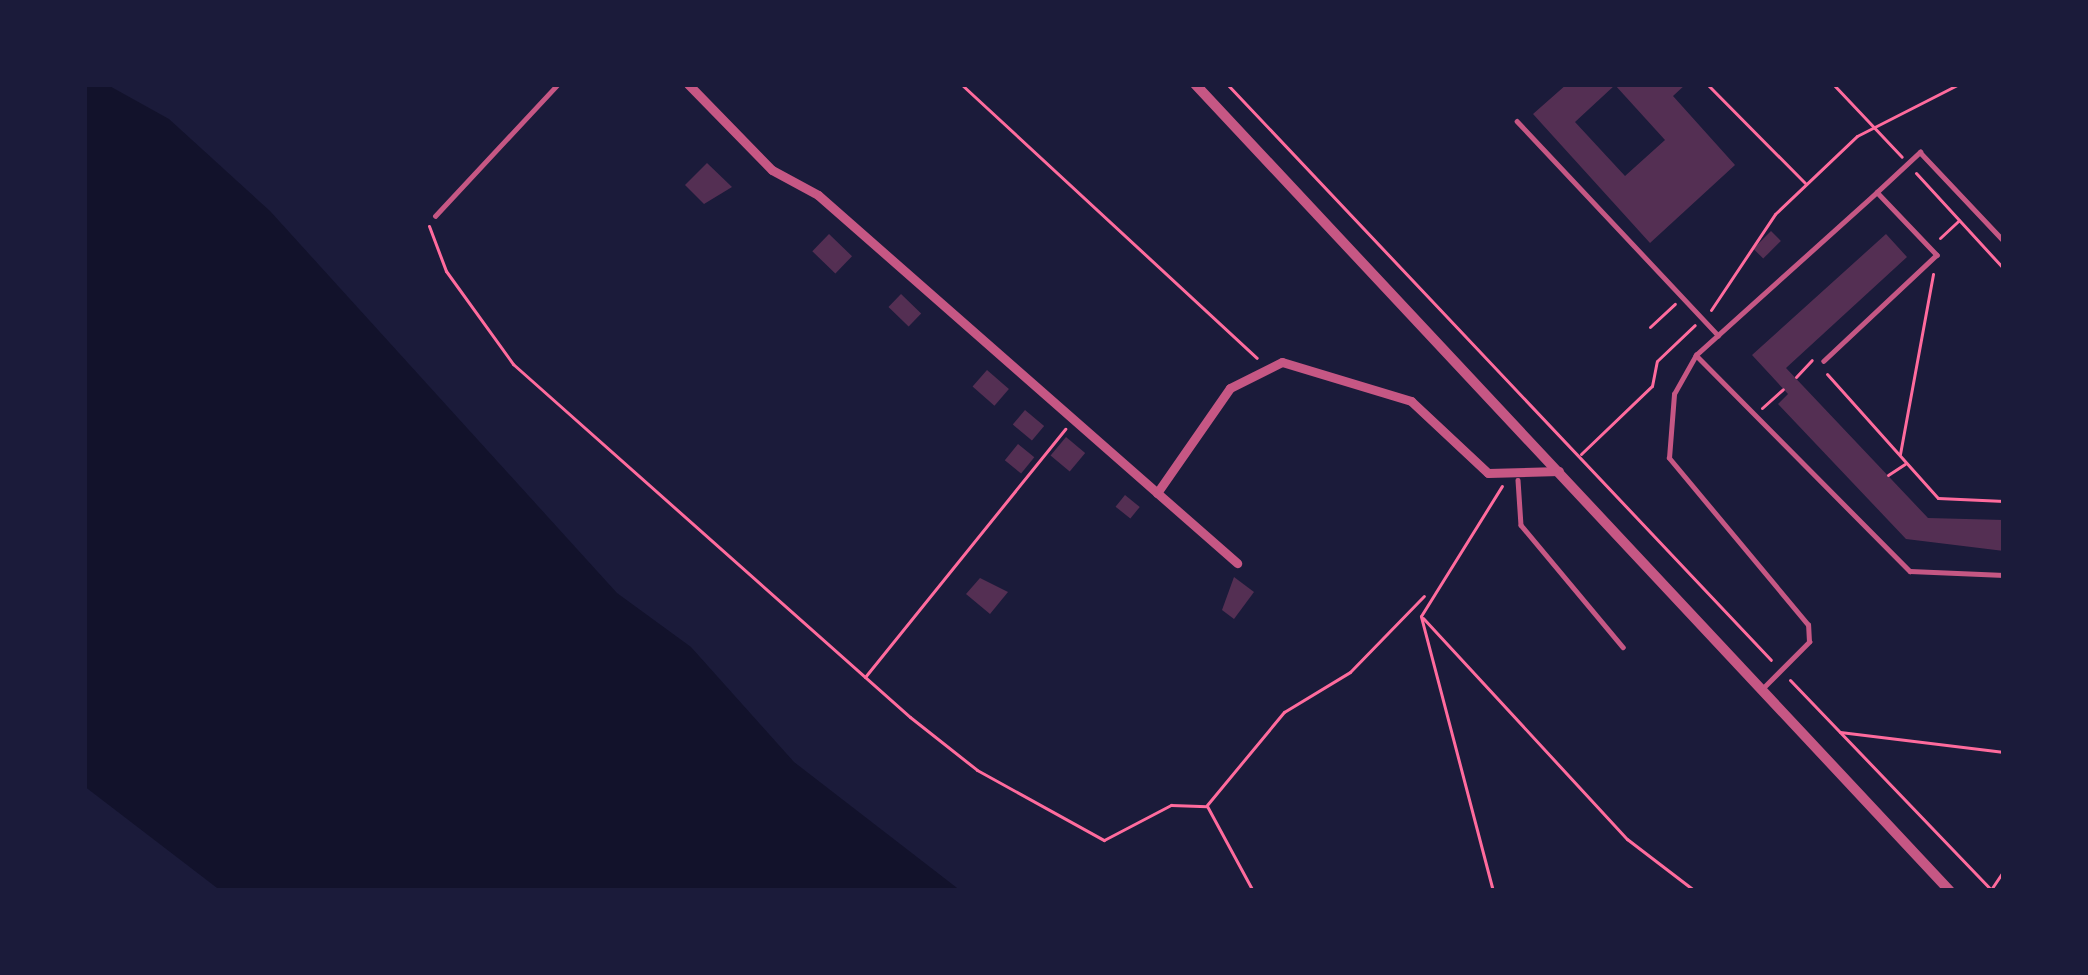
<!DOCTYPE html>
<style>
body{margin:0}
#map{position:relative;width:2088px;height:975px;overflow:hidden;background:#1b1b3a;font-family:"Work Sans",sans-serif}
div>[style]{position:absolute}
.water>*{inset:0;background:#12122b}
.building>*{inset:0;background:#542f53;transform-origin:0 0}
.path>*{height:3px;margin:-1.5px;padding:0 1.5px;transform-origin:1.5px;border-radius:1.5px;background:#ff6b9d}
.service>*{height:4.5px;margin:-2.25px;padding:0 2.25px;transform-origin:2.25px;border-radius:2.25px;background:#c65784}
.minor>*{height:9px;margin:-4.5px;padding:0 4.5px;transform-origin:4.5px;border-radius:4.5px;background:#c65784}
.tertiary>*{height:10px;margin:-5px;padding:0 5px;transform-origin:5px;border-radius:5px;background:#c65784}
span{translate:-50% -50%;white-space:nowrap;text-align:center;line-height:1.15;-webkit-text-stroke:12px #1b1b3a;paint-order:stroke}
.frame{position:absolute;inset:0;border:87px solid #1b1b3a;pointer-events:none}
</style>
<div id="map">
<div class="water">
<i style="clip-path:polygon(84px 84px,106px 84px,169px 119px,270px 211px,617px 593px,691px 647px,794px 762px,961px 891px,221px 891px,84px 786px)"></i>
</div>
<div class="building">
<i style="clip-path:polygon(evenodd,1567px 84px,1686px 84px,1673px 96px,1735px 165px,1650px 243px,1533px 114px,1567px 84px,1615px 85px,1665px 140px,1625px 176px,1575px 122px,1615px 85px)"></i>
<i style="clip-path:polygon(707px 163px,732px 187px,704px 204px,685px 185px)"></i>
<i style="left:1771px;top:231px;width:14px;height:25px;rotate:45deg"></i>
<i style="left:829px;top:234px;width:32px;height:24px;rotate:44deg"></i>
<i style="clip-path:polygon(1886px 234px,1907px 257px,1786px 368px,1928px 518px,2004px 520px,2004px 551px,1906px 539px,1778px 404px,1788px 394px,1752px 355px)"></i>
<i style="left:901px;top:294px;width:28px;height:18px;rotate:44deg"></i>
<i style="left:987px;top:370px;width:29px;height:22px;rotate:41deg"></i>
<i style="left:1025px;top:410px;width:25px;height:19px;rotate:40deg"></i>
<i style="left:1066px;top:437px;width:25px;height:24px;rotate:40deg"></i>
<i style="left:1018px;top:444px;width:21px;height:21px;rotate:39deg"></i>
<i style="left:1125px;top:495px;width:19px;height:15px;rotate:39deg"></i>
<i style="clip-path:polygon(1234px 577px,1254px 592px,1234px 619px,1222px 610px)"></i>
<i style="clip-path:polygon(980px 578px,1008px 592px,990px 614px,966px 594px)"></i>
</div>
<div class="path">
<i style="left:961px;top:84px;width:403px;rotate:42.8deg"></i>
<i style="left:1227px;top:84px;width:792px;rotate:46.64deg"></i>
<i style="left:1707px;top:84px;width:139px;rotate:45.3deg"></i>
<i style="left:1833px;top:84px;width:100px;rotate:46.6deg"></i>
<i style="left:1916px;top:173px;width:130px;rotate:47.5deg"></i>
<i style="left:429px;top:226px;width:48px;rotate:69.3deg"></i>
<i style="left:446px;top:271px;width:115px;rotate:54.2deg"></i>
<i style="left:513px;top:364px;width:531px;rotate:41.64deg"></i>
<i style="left:910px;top:717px;width:85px;rotate:38.3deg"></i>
<i style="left:977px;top:770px;width:145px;rotate:28.9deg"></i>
<i style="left:1104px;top:840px;width:76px;rotate:-27.6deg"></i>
<i style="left:1171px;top:805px;width:36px;rotate:2deg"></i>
<i style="left:1207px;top:806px;width:97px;rotate:61.6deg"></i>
<i style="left:1940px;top:238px;width:26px;rotate:-43deg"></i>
<i style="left:1711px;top:310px;width:115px;rotate:-56.3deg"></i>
<i style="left:1775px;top:214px;width:113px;rotate:-43.6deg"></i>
<i style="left:1857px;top:136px;width:114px;rotate:-27deg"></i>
<i style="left:1650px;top:327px;width:34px;rotate:-43deg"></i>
<i style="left:1827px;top:374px;width:166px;rotate:48.2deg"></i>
<i style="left:1938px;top:498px;width:66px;rotate:2.6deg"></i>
<i style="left:1796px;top:377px;width:23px;rotate:-47deg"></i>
<i style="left:1762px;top:408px;width:28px;rotate:-42deg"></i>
<i style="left:1581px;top:454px;width:98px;rotate:-43.8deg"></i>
<i style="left:1652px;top:386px;width:25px;rotate:-79deg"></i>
<i style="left:1657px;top:361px;width:52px;rotate:-43.5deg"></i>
<i style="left:1900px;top:454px;width:183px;rotate:-79.6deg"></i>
<i style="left:1888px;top:475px;width:20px;rotate:-33deg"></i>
<i style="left:1423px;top:618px;width:301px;rotate:47.3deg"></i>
<i style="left:1627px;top:839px;width:86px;rotate:37.4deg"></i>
<i style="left:865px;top:677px;width:319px;rotate:-51.1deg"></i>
<i style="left:1790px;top:680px;width:292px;rotate:46.2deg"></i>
<i style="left:1840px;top:732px;width:165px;rotate:7deg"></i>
<i style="left:1207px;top:805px;width:121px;rotate:-50.4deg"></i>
<i style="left:1284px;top:712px;width:77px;rotate:-31.2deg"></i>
<i style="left:1350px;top:672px;width:106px;rotate:-45.8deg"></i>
<i style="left:1992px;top:888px;width:22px;rotate:-56deg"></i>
<i style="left:1493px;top:891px;width:284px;rotate:-104.7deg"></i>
<i style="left:1421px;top:616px;width:153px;rotate:-58.1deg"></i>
</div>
<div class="service">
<i style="left:1517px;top:121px;width:294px;rotate:46.8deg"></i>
<i style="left:1877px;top:192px;width:59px;rotate:-42.9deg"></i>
<i style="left:1920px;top:152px;width:122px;rotate:46.7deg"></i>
<i style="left:435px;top:216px;width:180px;rotate:-47deg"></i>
<i style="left:1696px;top:355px;width:304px;rotate:45.3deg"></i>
<i style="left:1910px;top:571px;width:94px;rotate:2.4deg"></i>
<i style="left:1518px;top:480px;width:45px;rotate:86.2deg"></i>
<i style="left:1521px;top:525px;width:159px;rotate:50.1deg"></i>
<i style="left:1764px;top:687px;width:64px;rotate:-45deg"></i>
<i style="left:1809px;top:642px;width:17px;rotate:-93deg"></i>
<i style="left:1808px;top:625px;width:217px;rotate:-129.8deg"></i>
<i style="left:1669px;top:458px;width:64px;rotate:-85.5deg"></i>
<i style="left:1674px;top:394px;width:45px;rotate:-60.6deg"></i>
<i style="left:1696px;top:355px;width:244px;rotate:-42deg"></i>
<i style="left:1877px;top:192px;width:87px;rotate:46.4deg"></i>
<i style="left:1937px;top:255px;width:155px;rotate:136.8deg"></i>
</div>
<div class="minor">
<i style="left:688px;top:84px;width:120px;rotate:45.7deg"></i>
<i style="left:772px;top:170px;width:52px;rotate:28.5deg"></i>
<i style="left:818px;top:195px;width:558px;rotate:41.29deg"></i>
<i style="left:1157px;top:493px;width:128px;rotate:-55.2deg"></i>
<i style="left:1230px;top:388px;width:58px;rotate:-26.6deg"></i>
<i style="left:1282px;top:362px;width:135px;rotate:16.8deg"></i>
<i style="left:1411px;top:401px;width:105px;rotate:43.1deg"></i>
<i style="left:1488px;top:473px;width:71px;rotate:-1.6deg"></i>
</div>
<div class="tertiary">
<i style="left:1195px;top:84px;width:1105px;rotate:46.91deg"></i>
</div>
<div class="frame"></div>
</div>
